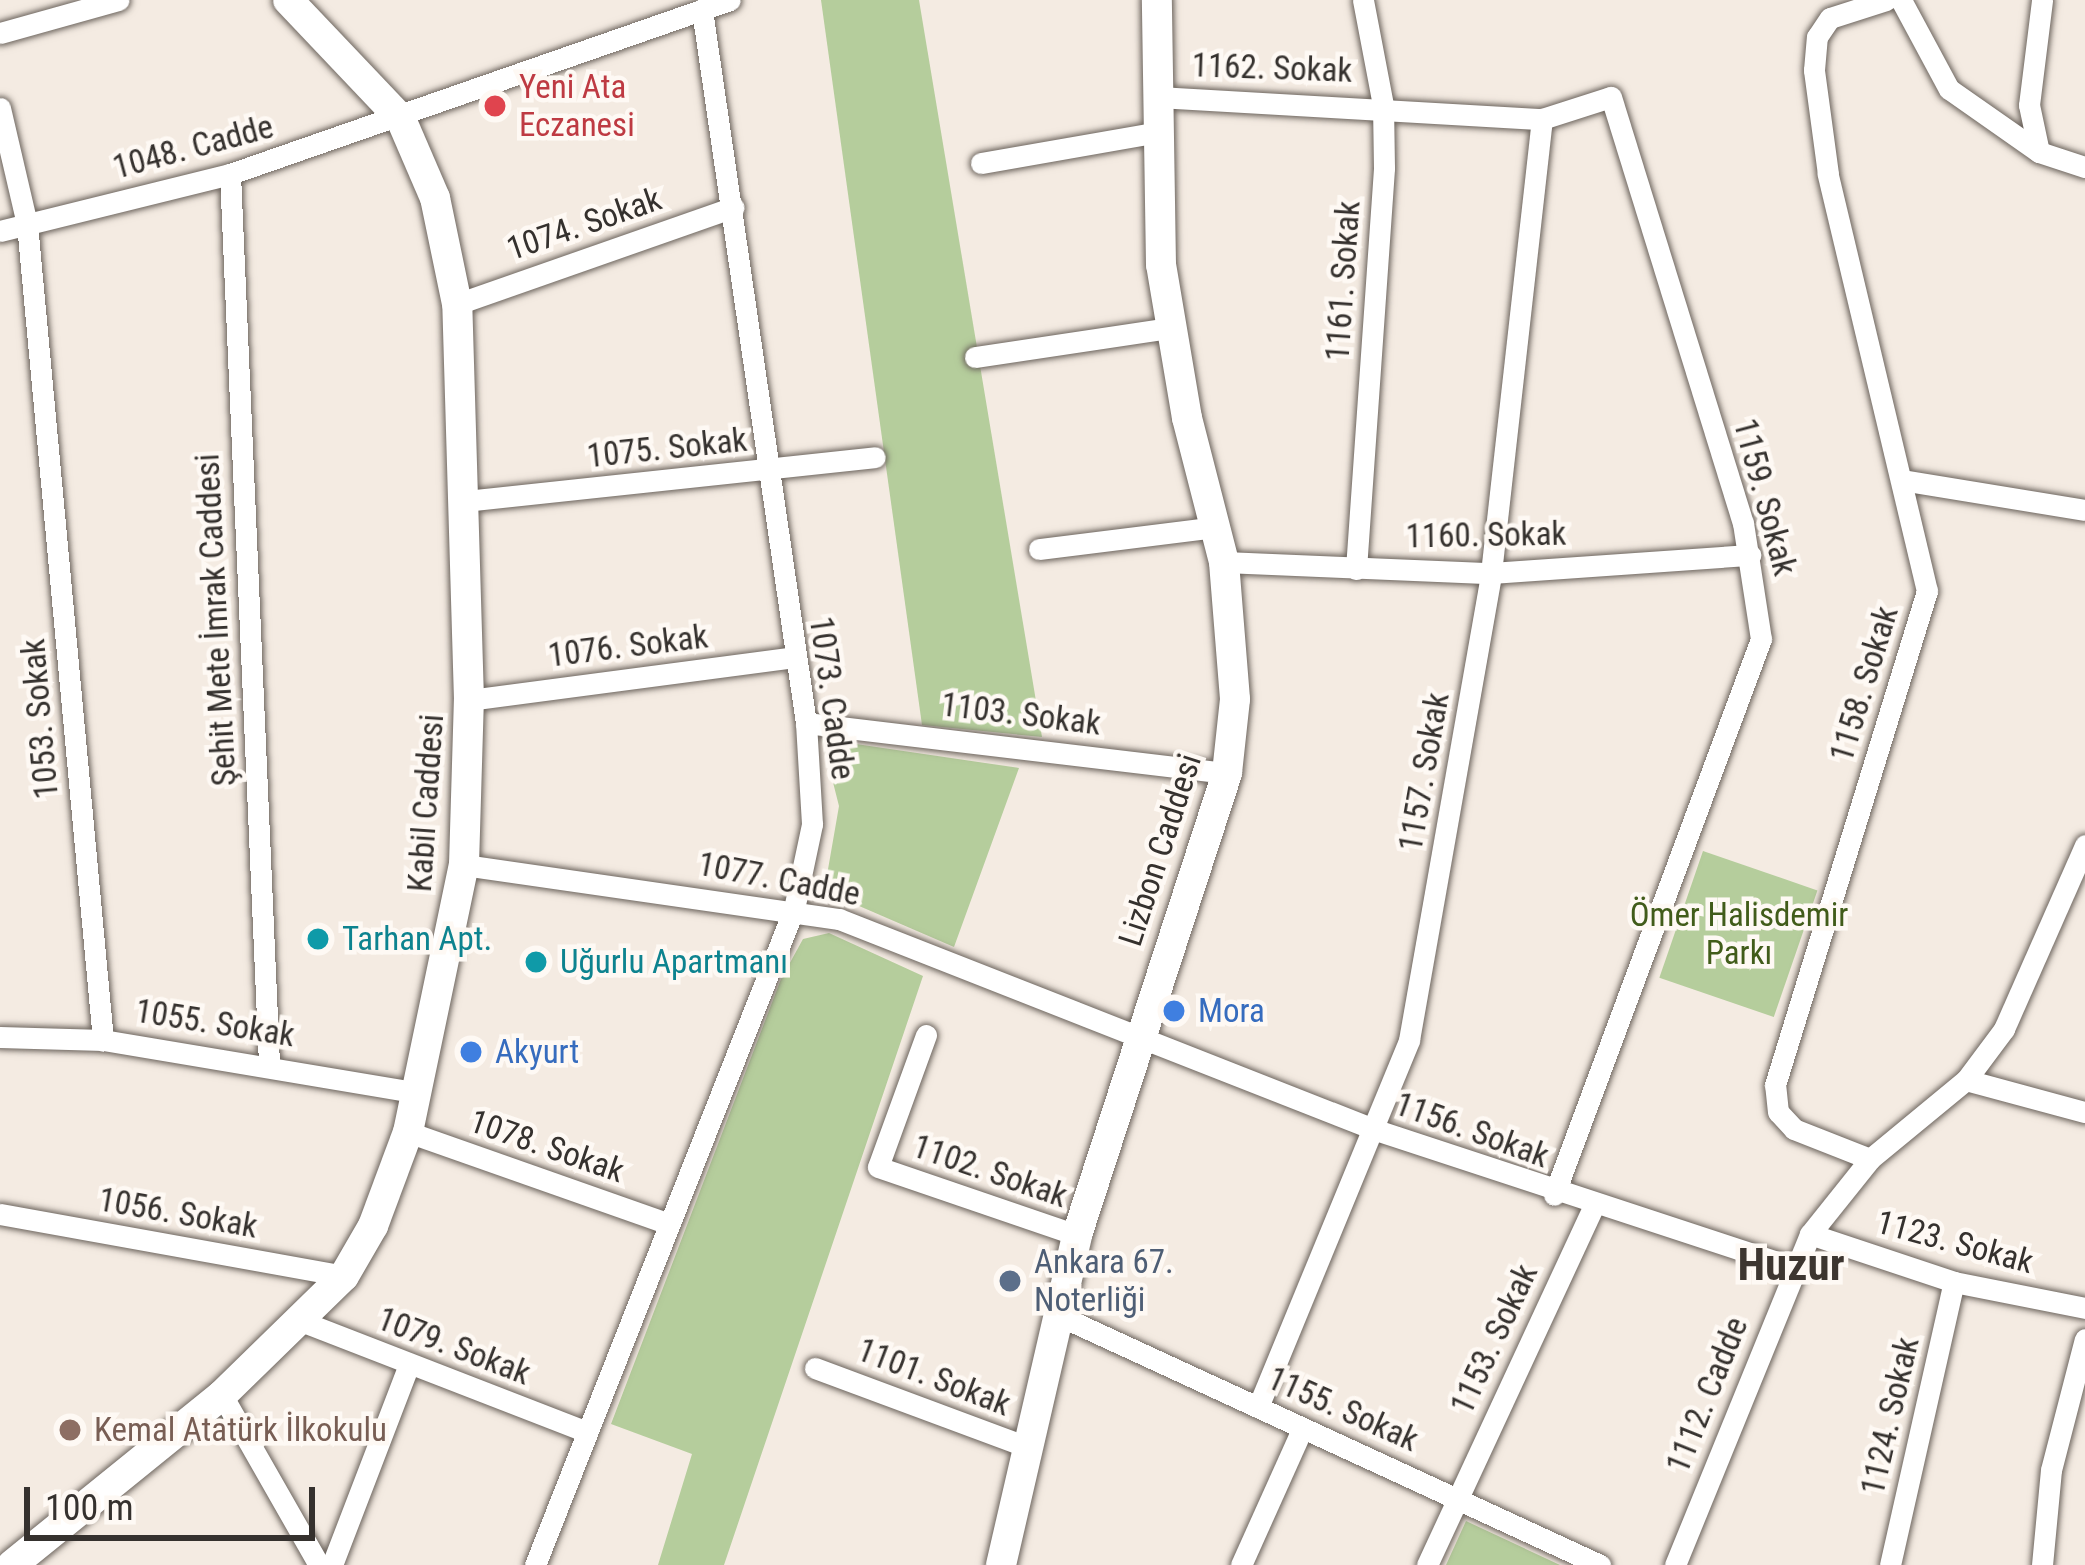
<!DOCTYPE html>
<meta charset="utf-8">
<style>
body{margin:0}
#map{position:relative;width:2085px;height:1565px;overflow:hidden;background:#f4ebe2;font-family:"Roboto Condensed",sans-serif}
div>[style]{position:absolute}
.green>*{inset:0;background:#b5cd9c;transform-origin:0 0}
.roads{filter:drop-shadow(0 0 3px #6c645d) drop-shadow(0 0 3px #6c645d)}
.street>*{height:21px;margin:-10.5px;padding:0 10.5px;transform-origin:10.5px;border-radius:10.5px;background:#fff}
.secondary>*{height:30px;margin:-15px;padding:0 15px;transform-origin:15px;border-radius:15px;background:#fff}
.dots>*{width:33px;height:33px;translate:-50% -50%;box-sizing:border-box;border:6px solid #fef9f4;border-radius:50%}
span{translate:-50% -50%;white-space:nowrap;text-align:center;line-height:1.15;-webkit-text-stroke:9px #fef9f4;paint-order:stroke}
.street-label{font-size:33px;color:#35312e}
.health-label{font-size:33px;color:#be3a42}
.left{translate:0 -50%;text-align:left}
.park-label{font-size:33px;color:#415c1a}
.culture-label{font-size:33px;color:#0d838f}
.shop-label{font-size:33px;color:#366cbe}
.service-label{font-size:33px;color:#4e5e75}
.education-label{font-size:33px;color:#785e54}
.district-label{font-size:45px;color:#3d3630;font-weight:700}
.scale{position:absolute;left:24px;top:1487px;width:291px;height:54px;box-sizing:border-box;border:6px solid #35312e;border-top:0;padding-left:15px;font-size:36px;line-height:42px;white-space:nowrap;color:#35312e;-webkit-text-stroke:9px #fef9f4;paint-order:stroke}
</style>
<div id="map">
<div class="green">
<i style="clip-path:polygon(821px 0,919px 0,1042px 737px,922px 725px)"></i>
<i style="clip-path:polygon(822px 739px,1019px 768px,954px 947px,836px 896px,827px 875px,839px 806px)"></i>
<i style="left:1703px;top:851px;width:121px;height:134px;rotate:19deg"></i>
<i style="clip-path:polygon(829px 933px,923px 976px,724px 1565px,658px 1565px,692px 1454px,611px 1424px,781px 979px,803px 939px)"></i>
<i style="clip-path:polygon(1466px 1521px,1560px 1565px,1446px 1565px)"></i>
</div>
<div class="roads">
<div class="street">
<i style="left:1901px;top:0;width:101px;rotate:61.7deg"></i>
<i style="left:1949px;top:89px;width:110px;rotate:35deg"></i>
<i style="left:2039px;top:152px;width:48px;rotate:18.1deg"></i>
<i style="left:0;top:33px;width:123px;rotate:-15.6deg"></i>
<i style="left:1158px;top:97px;width:385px;rotate:3.3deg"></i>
<i style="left:1542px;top:119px;width:72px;rotate:-17.7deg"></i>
<i style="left:1611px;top:97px;width:446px;rotate:72.8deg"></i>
<i style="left:1743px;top:523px;width:117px;rotate:81.2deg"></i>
<i style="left:1761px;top:639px;width:593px;rotate:110.42deg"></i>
<i style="left:0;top:108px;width:119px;rotate:76.9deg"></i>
<i style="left:27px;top:224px;width:820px;rotate:84.68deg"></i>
<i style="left:2039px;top:152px;width:48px;rotate:-102deg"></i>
<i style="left:2029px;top:105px;width:106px;rotate:-82.9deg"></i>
<i style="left:981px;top:163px;width:180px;rotate:-9.9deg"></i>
<i style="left:230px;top:174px;width:890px;rotate:87.49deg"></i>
<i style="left:0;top:231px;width:237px;rotate:-13.9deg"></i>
<i style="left:230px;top:174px;width:529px;rotate:-19.19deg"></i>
<i style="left:457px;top:304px;width:293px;rotate:-19.3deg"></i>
<i style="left:975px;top:357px;width:195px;rotate:-8.5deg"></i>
<i style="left:1902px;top:480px;width:185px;rotate:9.3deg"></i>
<i style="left:465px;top:501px;width:412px;rotate:-6.1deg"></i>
<i style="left:1039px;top:549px;width:177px;rotate:-7.1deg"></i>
<i style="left:1224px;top:562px;width:267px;rotate:2.4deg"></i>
<i style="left:1491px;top:573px;width:260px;rotate:-4deg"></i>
<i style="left:1356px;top:569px;width:402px;rotate:-86deg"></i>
<i style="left:1384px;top:168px;width:63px;rotate:-90.9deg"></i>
<i style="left:1383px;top:105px;width:107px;rotate:-100.8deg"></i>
<i style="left:469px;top:700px;width:329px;rotate:-7.5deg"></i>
<i style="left:806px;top:723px;width:424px;rotate:6.8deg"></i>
<i style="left:464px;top:865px;width:379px;rotate:8.2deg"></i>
<i style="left:839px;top:919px;width:577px;rotate:21.45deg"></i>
<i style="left:1376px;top:1130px;width:439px;rotate:18.2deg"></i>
<i style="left:926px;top:1035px;width:140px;rotate:110deg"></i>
<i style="left:878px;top:1167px;width:210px;rotate:18.9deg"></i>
<i style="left:0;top:1037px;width:103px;rotate:1.7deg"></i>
<i style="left:103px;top:1040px;width:320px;rotate:9.5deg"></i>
<i style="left:1966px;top:1080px;width:123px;rotate:15.1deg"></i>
<i style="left:408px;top:1132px;width:271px;rotate:19.4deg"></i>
<i style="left:1870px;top:1159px;width:82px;rotate:-158.5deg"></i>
<i style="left:1794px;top:1129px;width:23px;rotate:-133deg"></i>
<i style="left:1778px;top:1112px;width:27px;rotate:-96deg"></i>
<i style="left:1775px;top:1085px;width:517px;rotate:-72.9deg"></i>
<i style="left:1927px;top:591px;width:429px;rotate:-103.4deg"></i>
<i style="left:1828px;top:174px;width:105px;rotate:-97.7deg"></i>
<i style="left:1814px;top:70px;width:33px;rotate:-85deg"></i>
<i style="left:1817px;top:37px;width:23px;rotate:-56deg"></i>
<i style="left:1830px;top:18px;width:59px;rotate:-17.8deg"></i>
<i style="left:0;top:1214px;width:350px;rotate:10.2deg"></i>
<i style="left:1810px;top:1234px;width:152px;rotate:18.4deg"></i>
<i style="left:1954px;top:1282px;width:134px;rotate:11.2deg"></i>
<i style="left:1058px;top:1315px;width:597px;rotate:24.76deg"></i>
<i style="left:301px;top:1321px;width:304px;rotate:21.2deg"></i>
<i style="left:815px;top:1368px;width:229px;rotate:20.4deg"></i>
<i style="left:222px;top:1395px;width:196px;rotate:60.3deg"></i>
<i style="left:1258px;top:1407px;width:397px;rotate:-67.6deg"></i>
<i style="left:1409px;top:1040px;width:474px;rotate:-80deg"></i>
<i style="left:1491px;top:573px;width:457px;rotate:-83.6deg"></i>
<i style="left:332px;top:1565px;width:215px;rotate:-69deg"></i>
<i style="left:535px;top:1565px;width:705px;rotate:-68.46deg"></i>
<i style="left:794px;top:909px;width:87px;rotate:-78deg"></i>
<i style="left:812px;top:824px;width:101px;rotate:-93.4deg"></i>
<i style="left:806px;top:723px;width:721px;rotate:-98.3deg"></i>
<i style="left:1241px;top:1565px;width:149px;rotate:-65.8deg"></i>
<i style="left:1427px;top:1565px;width:394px;rotate:-65.1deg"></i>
<i style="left:1675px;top:1565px;width:357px;rotate:-67.8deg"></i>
<i style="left:1810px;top:1234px;width:96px;rotate:-51.3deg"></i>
<i style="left:1870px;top:1159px;width:124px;rotate:-39.5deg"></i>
<i style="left:1966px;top:1080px;width:64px;rotate:-53.3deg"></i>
<i style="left:2004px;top:1029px;width:201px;rotate:-66.2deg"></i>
<i style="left:1890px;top:1565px;width:290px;rotate:-77.3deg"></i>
<i style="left:2042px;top:1565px;width:95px;rotate:-84.6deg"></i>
<i style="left:2051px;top:1470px;width:135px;rotate:-75.5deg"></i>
</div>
<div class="secondary">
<i style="left:12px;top:1565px;width:270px;rotate:-39deg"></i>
<i style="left:222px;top:1395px;width:170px;rotate:-44.3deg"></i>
<i style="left:344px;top:1276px;width:58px;rotate:-59.9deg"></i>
<i style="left:373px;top:1226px;width:100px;rotate:-69.6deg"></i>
<i style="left:408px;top:1132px;width:273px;rotate:-78.2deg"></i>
<i style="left:464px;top:865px;width:165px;rotate:-88.3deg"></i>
<i style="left:469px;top:700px;width:396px;rotate:-91.7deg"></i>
<i style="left:457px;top:304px;width:108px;rotate:-101.7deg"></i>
<i style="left:435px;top:198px;width:86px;rotate:-113.3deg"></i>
<i style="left:401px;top:119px;width:164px;rotate:-133.5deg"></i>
<i style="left:1001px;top:1565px;width:339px;rotate:-77deg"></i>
<i style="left:1077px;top:1235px;width:486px;rotate:-72deg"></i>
<i style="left:1227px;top:773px;width:74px;rotate:-83.8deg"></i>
<i style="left:1235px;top:699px;width:137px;rotate:-94.6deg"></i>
<i style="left:1224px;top:562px;width:149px;rotate:-104.4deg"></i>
<i style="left:1187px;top:418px;width:155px;rotate:-99.6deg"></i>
<i style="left:1161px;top:265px;width:265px;rotate:-90.9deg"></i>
</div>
</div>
<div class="dots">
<i style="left:495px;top:106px;background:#e0444e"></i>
<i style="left:318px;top:939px;background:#0f9aa8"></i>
<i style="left:536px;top:962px;background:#0f9aa8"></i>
<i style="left:1174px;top:1011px;background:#3f7fe0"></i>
<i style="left:471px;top:1052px;background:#3f7fe0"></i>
<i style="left:1010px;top:1281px;background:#5c6f8a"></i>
<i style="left:70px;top:1430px;background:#8d6e63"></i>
</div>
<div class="street-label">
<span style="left:1272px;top:68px;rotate:2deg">1162. Sokak</span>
<span style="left:193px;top:147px;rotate:-15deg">1048. Cadde</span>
<span style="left:584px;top:224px;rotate:-19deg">1074. Sokak</span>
<span style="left:1343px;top:281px;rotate:-86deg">1161. Sokak</span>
<span style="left:667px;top:448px;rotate:-6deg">1075. Sokak</span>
<span style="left:1765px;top:497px;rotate:75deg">1159. Sokak</span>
<span style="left:1486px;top:535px;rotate:-1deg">1160. Sokak</span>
<span style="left:216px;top:620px;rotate:-93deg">Şehit Mete İmrak Caddesi</span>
<span style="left:628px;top:646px;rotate:-7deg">1076. Sokak</span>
<span style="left:1864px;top:684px;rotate:-73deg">1158. Sokak</span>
<span style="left:832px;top:698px;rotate:82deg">1073. Cadde</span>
<span style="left:1021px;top:714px;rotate:7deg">1103. Sokak</span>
<span style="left:40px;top:719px;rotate:-95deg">1053. Sokak</span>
<span style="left:1424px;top:772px;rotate:-80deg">1157. Sokak</span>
<span style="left:426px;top:803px;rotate:-86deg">Kabil Caddesi</span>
<span style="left:1160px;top:850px;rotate:-72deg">Lizbon Caddesi</span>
<span style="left:779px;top:879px;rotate:11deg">1077. Cadde</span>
<span style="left:215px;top:1023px;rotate:9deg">1055. Sokak</span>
<span style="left:1472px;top:1130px;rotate:20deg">1156. Sokak</span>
<span style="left:547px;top:1146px;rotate:19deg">1078. Sokak</span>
<span style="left:990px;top:1171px;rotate:19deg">1102. Sokak</span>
<span style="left:178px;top:1213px;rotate:10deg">1056. Sokak</span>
<span style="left:1955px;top:1242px;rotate:15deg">1123. Sokak</span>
<span style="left:1494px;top:1339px;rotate:-65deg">1153. Sokak</span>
<span style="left:454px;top:1346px;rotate:21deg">1079. Sokak</span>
<span style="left:934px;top:1377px;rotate:21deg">1101. Sokak</span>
<span style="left:1707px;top:1395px;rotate:-68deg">1112. Cadde</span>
<span style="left:1343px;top:1409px;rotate:24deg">1155. Sokak</span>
<span style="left:1890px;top:1416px;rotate:-77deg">1124. Sokak</span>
</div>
<div class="health-label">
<span class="left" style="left:519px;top:106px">Yeni Ata<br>Eczanesi</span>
</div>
<div class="park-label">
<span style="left:1739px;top:934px">Ömer Halisdemir<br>Parkı</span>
</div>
<div class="culture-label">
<span class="left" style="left:342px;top:939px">Tarhan Apt.</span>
<span class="left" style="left:560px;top:962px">Uğurlu Apartmanı</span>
</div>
<div class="shop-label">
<span class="left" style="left:1198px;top:1011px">Mora</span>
<span class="left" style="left:495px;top:1052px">Akyurt</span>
</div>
<div class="service-label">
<span class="left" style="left:1034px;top:1281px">Ankara 67.<br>Noterliği</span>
</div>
<div class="education-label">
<span class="left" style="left:94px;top:1430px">Kemal Atatürk İlkokulu</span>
</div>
<div class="district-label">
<span style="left:1791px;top:1265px">Huzur</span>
</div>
<div class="scale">100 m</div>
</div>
